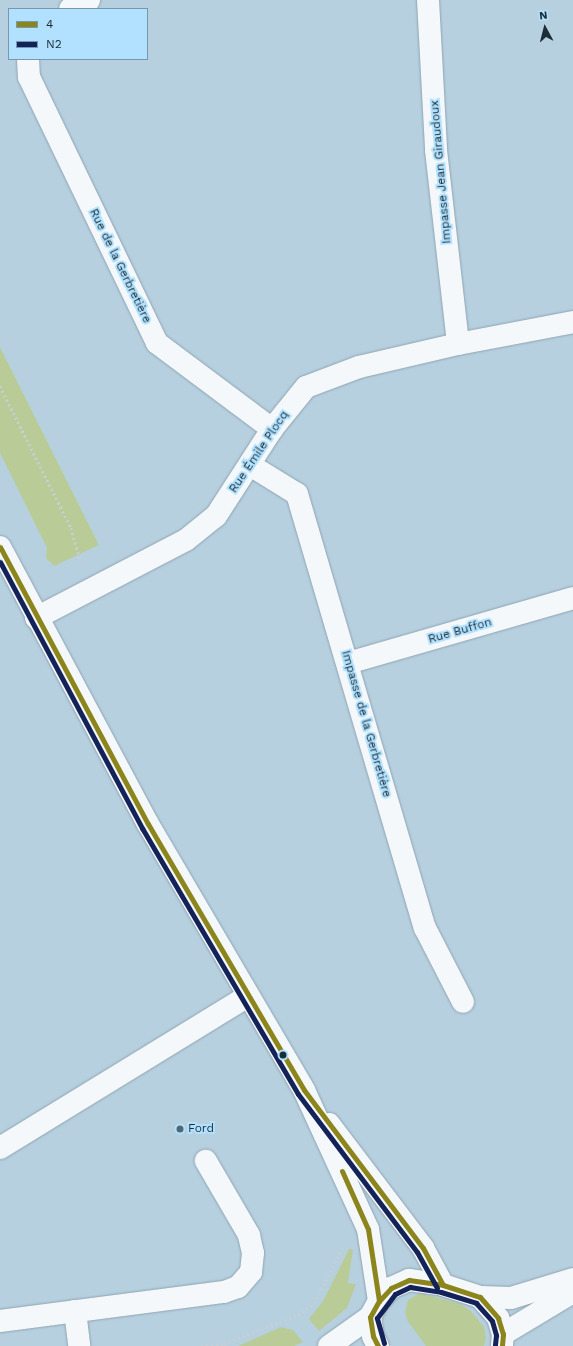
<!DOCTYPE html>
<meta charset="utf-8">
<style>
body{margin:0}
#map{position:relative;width:573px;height:1346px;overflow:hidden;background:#b6d0e0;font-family:"Work Sans",sans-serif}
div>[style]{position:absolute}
.green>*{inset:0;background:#b9cc97}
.path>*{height:2.5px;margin-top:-1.25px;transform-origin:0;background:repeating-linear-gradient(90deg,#c7cfd4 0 2px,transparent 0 5px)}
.roads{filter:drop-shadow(0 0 1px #90a4b1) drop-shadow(0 0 1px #90a4b1)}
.minor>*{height:22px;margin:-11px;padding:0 11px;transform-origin:11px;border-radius:11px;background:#f4f8fa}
.major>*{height:22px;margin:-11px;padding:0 11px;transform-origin:11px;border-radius:11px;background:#f4f8fa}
.bus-1>*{height:5px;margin:-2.5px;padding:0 2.5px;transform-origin:2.5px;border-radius:2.5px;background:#8c851c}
.bus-2>*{height:5px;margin:-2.5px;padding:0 2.5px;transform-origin:2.5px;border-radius:2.5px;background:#132258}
.dots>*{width:11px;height:11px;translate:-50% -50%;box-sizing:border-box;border:2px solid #b1e1fe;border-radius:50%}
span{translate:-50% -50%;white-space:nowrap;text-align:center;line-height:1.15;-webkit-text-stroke:4px #b1e1fe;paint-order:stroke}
.street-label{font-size:12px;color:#1a2d38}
.poi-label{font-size:12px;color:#1a2d38}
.left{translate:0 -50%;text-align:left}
.legend{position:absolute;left:8px;top:8px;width:140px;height:52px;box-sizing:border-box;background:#b1e1fe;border:1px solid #7599af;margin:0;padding:5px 7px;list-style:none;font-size:12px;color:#1a2d38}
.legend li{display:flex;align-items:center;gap:8px;height:20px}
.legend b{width:20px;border:1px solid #7599af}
.north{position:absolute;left:525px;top:8px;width:40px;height:40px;-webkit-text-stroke:3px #b1e1fe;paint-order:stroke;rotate:353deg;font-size:11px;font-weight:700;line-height:16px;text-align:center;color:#1a2d38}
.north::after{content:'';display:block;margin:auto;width:14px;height:18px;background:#1a2d38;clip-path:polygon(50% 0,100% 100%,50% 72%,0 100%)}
</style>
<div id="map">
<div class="green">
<i style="clip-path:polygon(0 347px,99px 545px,54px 566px,46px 558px,47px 548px,0 453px)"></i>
<i style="clip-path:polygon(349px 1249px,353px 1250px,348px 1283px,356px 1284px,347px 1308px,319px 1331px,309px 1319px,323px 1301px)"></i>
<i style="clip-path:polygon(420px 1293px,460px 1304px,471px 1311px,484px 1327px,486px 1338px,484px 1346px,426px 1346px,407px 1320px,405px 1312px,408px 1300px)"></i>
<i style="clip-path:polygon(281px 1327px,293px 1330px,303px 1342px,294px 1346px,238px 1346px)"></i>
</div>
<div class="path">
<i style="left:0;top:386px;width:159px;rotate:63.4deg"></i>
<i style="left:71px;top:528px;width:36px;rotate:74deg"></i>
<i style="left:201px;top:1346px;width:23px;rotate:-5deg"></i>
<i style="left:224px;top:1344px;width:79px;rotate:-21.4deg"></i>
<i style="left:298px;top:1315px;width:20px;rotate:-37deg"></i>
<i style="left:314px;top:1303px;width:63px;rotate:-62.6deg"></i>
</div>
<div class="roads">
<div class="minor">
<i style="left:428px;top:0;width:150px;rotate:86.9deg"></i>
<i style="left:436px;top:150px;width:195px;rotate:83.5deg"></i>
<i style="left:70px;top:9px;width:21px;rotate:-25deg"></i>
<i style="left:28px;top:59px;width:18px;rotate:87deg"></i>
<i style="left:29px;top:77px;width:295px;rotate:64.3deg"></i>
<i style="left:157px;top:343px;width:144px;rotate:36.8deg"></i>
<i style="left:250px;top:465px;width:55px;rotate:31.7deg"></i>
<i style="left:297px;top:494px;width:452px;rotate:73.6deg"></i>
<i style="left:425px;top:928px;width:83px;rotate:62.8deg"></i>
<i style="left:36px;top:618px;width:169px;rotate:-27.5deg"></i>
<i style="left:186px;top:540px;width:38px;rotate:-39deg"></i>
<i style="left:216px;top:516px;width:103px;rotate:-57.2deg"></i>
<i style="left:272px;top:429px;width:54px;rotate:-51deg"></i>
<i style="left:306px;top:387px;width:57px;rotate:-20.7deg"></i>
<i style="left:359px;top:367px;width:102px;rotate:-13.1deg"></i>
<i style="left:458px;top:344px;width:117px;rotate:-10.8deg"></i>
<i style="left:348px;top:663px;width:234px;rotate:-16.1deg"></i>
<i style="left:0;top:1148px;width:291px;rotate:-31.5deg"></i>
<i style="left:480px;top:1297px;width:31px;rotate:2deg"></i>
<i style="left:511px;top:1298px;width:65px;rotate:-17deg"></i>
<i style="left:75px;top:1311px;width:35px;rotate:83deg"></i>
<i style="left:0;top:1321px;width:226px;rotate:-7.4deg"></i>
<i style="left:224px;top:1292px;width:15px;rotate:-20deg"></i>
<i style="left:238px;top:1287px;width:20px;rotate:-49deg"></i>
<i style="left:251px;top:1272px;width:19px;rotate:-84deg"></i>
<i style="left:253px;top:1253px;width:18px;rotate:-103deg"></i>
<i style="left:249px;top:1235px;width:86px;rotate:-120.2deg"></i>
<i style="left:503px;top:1334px;width:82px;rotate:-31deg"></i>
<i style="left:329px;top:1346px;width:50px;rotate:-35.3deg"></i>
</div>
<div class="major">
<i style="left:0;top:547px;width:314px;rotate:61.9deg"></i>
<i style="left:148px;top:824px;width:308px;rotate:59.6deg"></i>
<i style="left:304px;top:1090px;width:153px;rotate:65.3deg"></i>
<i style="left:368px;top:1229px;width:73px;rotate:81.3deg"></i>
<i style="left:329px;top:1124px;width:156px;rotate:52.8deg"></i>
<i style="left:423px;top:1248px;width:42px;rotate:61.6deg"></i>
<i style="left:378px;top:1346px;width:11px;rotate:-117deg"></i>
<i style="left:373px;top:1336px;width:19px;rotate:-99deg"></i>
<i style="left:370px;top:1317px;width:18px;rotate:-61deg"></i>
<i style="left:379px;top:1301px;width:18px;rotate:-47deg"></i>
<i style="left:391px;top:1288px;width:20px;rotate:-24deg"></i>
<i style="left:409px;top:1280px;width:34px;rotate:8deg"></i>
<i style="left:443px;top:1285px;width:39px;rotate:18deg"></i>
<i style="left:480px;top:1297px;width:28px;rotate:49deg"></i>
<i style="left:498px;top:1318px;width:17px;rotate:73deg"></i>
<i style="left:503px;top:1334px;width:12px;rotate:95deg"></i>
</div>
</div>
<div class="bus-1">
<i style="left:0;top:547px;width:314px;rotate:61.9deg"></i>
<i style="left:148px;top:824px;width:308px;rotate:59.6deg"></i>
<i style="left:304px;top:1090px;width:198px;rotate:53deg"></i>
<i style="left:423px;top:1248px;width:42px;rotate:61.6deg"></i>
<i style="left:342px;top:1171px;width:64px;rotate:65.9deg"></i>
<i style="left:368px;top:1229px;width:73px;rotate:81.3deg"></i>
<i style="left:378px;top:1346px;width:11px;rotate:-117deg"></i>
<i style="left:373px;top:1336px;width:19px;rotate:-99deg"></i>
<i style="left:370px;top:1317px;width:18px;rotate:-61deg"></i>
<i style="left:379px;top:1301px;width:18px;rotate:-47deg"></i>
<i style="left:391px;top:1288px;width:20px;rotate:-24deg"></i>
<i style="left:409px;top:1280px;width:34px;rotate:8deg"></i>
<i style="left:443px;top:1285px;width:39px;rotate:18deg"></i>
<i style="left:480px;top:1297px;width:28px;rotate:49deg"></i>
<i style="left:498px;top:1318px;width:17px;rotate:73deg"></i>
<i style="left:503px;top:1334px;width:12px;rotate:95deg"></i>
</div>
<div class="bus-2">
<i style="left:0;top:562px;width:302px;rotate:61.9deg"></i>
<i style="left:142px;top:828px;width:308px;rotate:59.6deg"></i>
<i style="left:298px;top:1094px;width:198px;rotate:53deg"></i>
<i style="left:417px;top:1252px;width:41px;rotate:60.9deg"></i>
<i style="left:384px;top:1343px;width:26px;rotate:-106deg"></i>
<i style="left:377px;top:1318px;width:30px;rotate:-53deg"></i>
<i style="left:395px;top:1294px;width:17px;rotate:-25deg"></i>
<i style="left:410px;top:1287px;width:31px;rotate:9deg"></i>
<i style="left:441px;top:1292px;width:37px;rotate:17deg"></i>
<i style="left:476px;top:1303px;width:24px;rotate:48deg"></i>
<i style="left:492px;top:1321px;width:15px;rotate:74deg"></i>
<i style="left:496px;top:1335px;width:10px;rotate:96deg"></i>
</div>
<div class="dots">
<i style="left:283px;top:1055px;background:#1a2d38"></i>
<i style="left:180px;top:1129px;background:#516673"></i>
</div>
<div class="street-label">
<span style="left:441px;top:172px;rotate:-95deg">Impasse Jean Giraudoux</span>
<span style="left:120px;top:266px;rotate:64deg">Rue de la Gerbretière</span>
<span style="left:259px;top:452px;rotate:-56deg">Rue Émile Plocq</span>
<span style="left:460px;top:631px;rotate:-16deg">Rue Buffon</span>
<span style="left:366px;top:724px;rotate:74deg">Impasse de la Gerbretière</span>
</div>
<div class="poi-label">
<span class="left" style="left:188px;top:1129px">Ford</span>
</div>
<ul class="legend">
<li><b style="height:5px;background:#8c851c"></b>4</li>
<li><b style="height:5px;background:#132258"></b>N2</li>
</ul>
<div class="north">N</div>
</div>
